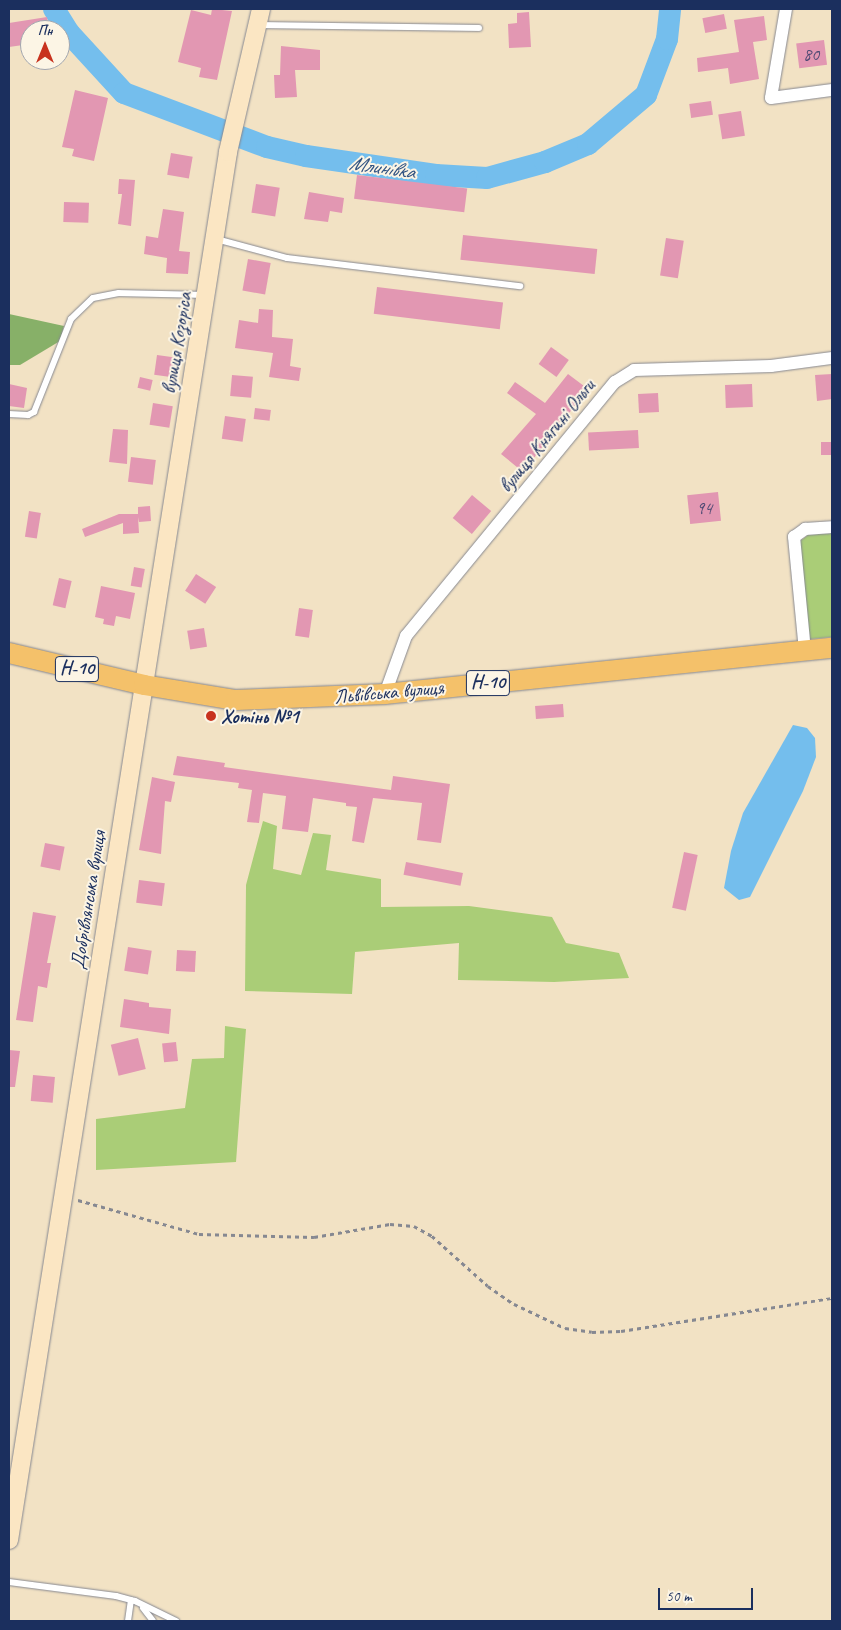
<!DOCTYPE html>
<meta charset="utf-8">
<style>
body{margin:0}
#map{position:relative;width:841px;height:1630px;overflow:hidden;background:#f2e2c4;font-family:Caveat,sans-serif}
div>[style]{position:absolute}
.green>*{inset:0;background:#aacd77}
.forest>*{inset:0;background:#87b068}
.water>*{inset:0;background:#74beed}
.river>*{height:22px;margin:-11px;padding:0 11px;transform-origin:11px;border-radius:11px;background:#74beed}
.building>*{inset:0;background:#e297b2;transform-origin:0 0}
.path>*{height:2.5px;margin-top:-1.25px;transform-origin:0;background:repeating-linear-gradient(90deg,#868891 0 4px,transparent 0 8px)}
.roads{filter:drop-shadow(0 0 1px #868891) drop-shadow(0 0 1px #868891)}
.lane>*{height:6px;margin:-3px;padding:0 3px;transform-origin:3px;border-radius:3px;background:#fff}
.street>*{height:12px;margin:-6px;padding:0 6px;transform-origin:6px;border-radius:6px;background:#fff}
.secondary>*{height:18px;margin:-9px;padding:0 9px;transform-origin:9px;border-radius:9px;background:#fbe6c3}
.primary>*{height:20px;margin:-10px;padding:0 10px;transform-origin:10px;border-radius:10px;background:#f4c16a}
.dots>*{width:14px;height:14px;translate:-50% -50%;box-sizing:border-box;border:2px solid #fcf5e5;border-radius:50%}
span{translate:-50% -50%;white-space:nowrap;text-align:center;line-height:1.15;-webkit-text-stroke:4px #fcf5e5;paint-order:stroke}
.number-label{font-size:18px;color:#4d4973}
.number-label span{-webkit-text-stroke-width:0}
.shield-label span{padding:1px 4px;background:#fcf5e5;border:1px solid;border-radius:4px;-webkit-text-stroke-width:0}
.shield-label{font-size:19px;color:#1b2f5e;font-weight:700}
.street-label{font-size:20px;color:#1b2f5e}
.poi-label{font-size:20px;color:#1b2f5e;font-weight:700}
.left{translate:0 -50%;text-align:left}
.water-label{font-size:21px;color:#315382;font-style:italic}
.frame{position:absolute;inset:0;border:10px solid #1b2f5e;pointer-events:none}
.north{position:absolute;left:20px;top:20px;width:50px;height:50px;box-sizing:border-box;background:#fcf5e5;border:1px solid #a2a6af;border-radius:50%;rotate:0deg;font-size:14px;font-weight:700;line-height:20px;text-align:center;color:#1b2f5e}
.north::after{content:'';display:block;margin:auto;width:18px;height:22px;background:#c8321e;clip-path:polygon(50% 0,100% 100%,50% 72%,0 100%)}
.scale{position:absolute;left:658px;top:1588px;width:95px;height:22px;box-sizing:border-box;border:2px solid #1b2f5e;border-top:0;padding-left:6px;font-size:15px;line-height:18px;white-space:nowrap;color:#1b2f5e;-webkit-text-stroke:4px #fcf5e5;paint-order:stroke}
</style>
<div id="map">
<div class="green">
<i style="clip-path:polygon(832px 533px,832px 637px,810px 639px,799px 542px,808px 535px)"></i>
<i style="clip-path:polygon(263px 821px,277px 826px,273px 869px,301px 875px,313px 833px,331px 835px,326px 870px,381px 879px,381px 907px,469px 906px,552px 917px,566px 943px,619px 953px,629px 978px,554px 982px,458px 980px,459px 943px,355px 952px,352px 994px,245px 991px,246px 885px)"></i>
<i style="clip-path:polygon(225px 1026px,246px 1029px,236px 1162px,96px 1170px,96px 1119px,185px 1108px,192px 1059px,224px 1058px)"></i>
</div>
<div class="forest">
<i style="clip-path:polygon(9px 314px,64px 326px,60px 341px,20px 365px,9px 365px)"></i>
</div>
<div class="water">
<i style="clip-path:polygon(793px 725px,807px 728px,815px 738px,816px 757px,803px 791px,750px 897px,739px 900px,724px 888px,731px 851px,743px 813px)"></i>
</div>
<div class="river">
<i style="left:54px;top:9px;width:28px;rotate:58deg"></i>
<i style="left:69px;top:33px;width:81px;rotate:47.5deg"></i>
<i style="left:124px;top:93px;width:153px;rotate:20.7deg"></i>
<i style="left:267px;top:147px;width:40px;rotate:13deg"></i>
<i style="left:306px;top:156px;width:131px;rotate:8.3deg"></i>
<i style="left:436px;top:175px;width:51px;rotate:3.4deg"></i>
<i style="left:487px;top:178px;width:60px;rotate:-15.4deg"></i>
<i style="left:545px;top:162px;width:47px;rotate:-22.7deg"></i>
<i style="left:588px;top:144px;width:76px;rotate:-40.2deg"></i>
<i style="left:646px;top:95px;width:60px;rotate:-69.4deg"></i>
<i style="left:667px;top:39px;width:30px;rotate:-84deg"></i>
</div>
<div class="building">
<i style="clip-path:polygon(212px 9px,232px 11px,217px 80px,199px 77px,201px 68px,178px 62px,191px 10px,211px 15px)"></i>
<i style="clip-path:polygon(529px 12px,531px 47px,509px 48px,508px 24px,517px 23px,517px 13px)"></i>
<i style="left:724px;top:14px;width:15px;height:22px;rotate:79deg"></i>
<i style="clip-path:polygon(764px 16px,767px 40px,753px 42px,759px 79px,730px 84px,728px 68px,698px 72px,697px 58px,739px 52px,734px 20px)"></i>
<i style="clip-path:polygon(47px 17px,49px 30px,30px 30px,30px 44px,9px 47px,9px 23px)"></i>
<i style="left:824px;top:40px;width:25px;height:28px;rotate:83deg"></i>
<i style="clip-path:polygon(281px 46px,320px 50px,320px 70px,295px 70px,297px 97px,275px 98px,274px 75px,280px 75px)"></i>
<i style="clip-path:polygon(75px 90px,108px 98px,94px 161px,72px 156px,74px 149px,62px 147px)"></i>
<i style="left:711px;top:101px;width:14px;height:22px;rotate:82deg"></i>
<i style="left:741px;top:111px;width:25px;height:23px;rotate:81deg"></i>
<i style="left:171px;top:153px;width:22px;height:22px;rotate:10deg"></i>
<i style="left:357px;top:175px;width:111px;height:24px;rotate:7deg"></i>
<i style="clip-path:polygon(119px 179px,135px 180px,131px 226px,118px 224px,122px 194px,118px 194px)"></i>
<i style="left:256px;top:184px;width:24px;height:29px;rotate:9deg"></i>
<i style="clip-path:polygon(309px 192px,344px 198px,342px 213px,330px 211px,328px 222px,304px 219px)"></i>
<i style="left:64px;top:202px;width:25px;height:20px;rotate:2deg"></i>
<i style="clip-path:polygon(163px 209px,184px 212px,179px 251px,190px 252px,188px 274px,166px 273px,167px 258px,144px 254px,146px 236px,158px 238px)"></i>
<i style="left:463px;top:235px;width:135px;height:25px;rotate:6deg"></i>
<i style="left:666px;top:238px;width:18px;height:38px;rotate:9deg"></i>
<i style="left:248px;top:259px;width:23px;height:32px;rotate:10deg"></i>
<i style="left:377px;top:287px;width:127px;height:27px;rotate:7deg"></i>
<i style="clip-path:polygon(259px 309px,273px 310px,272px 337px,293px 339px,290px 366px,301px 368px,299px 381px,269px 377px,273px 353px,235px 348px,239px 320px,258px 323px)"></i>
<i style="left:551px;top:347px;width:22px;height:21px;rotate:36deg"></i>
<i style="left:157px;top:355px;width:22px;height:20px;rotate:8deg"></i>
<i style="clip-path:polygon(568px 374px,588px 389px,523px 472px,501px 454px,536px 414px,507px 393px,515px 382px,545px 403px)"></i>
<i style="clip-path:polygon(832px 374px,832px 399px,817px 401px,815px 375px)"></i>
<i style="left:232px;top:375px;width:21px;height:21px;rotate:5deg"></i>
<i style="left:140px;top:377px;width:13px;height:11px;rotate:13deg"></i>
<i style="clip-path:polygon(9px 384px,27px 388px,24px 408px,9px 406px)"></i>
<i style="left:752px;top:384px;width:23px;height:27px;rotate:88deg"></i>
<i style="left:658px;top:393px;width:19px;height:20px;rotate:87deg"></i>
<i style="left:153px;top:403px;width:20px;height:22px;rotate:9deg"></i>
<i style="left:255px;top:408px;width:16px;height:11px;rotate:7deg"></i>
<i style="left:225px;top:416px;width:21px;height:23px;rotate:8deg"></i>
<i style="clip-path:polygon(113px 429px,128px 430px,127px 464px,109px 462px)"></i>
<i style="left:638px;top:430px;width:18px;height:50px;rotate:87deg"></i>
<i style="left:832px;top:442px;width:13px;height:11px;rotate:90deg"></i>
<i style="left:131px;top:457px;width:25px;height:25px;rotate:7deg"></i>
<i style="left:718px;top:492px;width:29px;height:31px;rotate:84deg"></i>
<i style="left:472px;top:495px;width:25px;height:30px;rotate:40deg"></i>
<i style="clip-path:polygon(150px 506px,151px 521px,139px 522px,138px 517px,139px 533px,123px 534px,123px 523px,85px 537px,82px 529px,119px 514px,138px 514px,138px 507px)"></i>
<i style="left:29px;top:511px;width:12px;height:26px;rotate:9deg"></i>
<i style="left:134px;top:567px;width:11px;height:19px;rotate:10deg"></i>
<i style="left:196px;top:574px;width:24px;height:20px;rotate:33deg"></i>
<i style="left:59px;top:578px;width:13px;height:28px;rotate:13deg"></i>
<i style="clip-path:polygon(101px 586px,135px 593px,130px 619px,116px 616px,114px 626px,103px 624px,104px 619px,95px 617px)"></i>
<i style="left:299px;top:608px;width:14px;height:28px;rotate:8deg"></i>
<i style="left:204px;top:628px;width:19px;height:17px;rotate:81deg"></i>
<i style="left:563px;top:704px;width:13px;height:28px;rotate:86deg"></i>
<i style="clip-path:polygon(177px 756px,225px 763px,224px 767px,391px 790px,393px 776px,450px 784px,441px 843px,417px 840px,422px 803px,373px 798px,364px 843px,352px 841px,357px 807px,346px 806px,346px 803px,313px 798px,308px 832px,282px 829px,286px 796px,263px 793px,259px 823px,247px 822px,252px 790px,238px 788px,239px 783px,173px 775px)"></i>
<i style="clip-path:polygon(152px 777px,175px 782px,171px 802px,165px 801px,161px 854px,139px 850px)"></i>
<i style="left:45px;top:843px;width:20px;height:24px;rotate:11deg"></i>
<i style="left:684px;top:852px;width:14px;height:57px;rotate:12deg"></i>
<i style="left:406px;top:862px;width:58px;height:13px;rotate:11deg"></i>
<i style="left:139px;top:880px;width:26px;height:23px;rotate:7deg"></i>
<i style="clip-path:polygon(33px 912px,56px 916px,47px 963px,51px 963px,47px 988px,38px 986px,33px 1022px,16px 1020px)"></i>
<i style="left:128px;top:947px;width:24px;height:24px;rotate:9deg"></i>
<i style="left:177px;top:950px;width:19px;height:21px;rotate:3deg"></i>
<i style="clip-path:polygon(124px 999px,149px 1003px,149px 1007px,171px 1009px,169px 1034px,120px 1027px)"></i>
<i style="left:138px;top:1038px;width:32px;height:28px;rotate:76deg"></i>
<i style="left:176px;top:1042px;width:19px;height:14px;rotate:84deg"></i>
<i style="clip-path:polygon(9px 1050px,20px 1051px,15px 1087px,9px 1087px)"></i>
<i style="left:33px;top:1075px;width:22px;height:26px;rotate:5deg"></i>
</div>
<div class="path">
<i style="left:78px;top:1200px;width:126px;rotate:15.7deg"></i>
<i style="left:199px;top:1234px;width:115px;rotate:1.5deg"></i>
<i style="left:314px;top:1237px;width:77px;rotate:-9.7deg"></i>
<i style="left:390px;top:1224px;width:24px;rotate:5deg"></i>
<i style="left:414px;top:1226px;width:21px;rotate:29deg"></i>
<i style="left:432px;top:1236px;width:75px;rotate:41.8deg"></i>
<i style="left:488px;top:1286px;width:32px;rotate:35deg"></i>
<i style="left:514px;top:1304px;width:56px;rotate:25.2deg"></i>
<i style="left:565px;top:1328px;width:27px;rotate:8deg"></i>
<i style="left:592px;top:1332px;width:29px;rotate:-2deg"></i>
<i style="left:621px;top:1331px;width:214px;rotate:-8.9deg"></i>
</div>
<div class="roads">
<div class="lane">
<i style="left:260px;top:25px;width:219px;rotate:0.8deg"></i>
<i style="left:216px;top:239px;width:73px;rotate:15deg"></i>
<i style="left:287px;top:258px;width:235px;rotate:6.9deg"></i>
<i style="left:9px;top:414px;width:19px;rotate:3deg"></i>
<i style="left:28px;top:415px;width:7px;rotate:-27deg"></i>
<i style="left:34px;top:412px;width:100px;rotate:-68.3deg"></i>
<i style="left:71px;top:319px;width:30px;rotate:-44deg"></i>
<i style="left:93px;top:298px;width:26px;rotate:-11deg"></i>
<i style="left:119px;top:293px;width:85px;rotate:1.3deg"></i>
<i style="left:9px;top:1582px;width:108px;rotate:7.5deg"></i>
<i style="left:116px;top:1596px;width:20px;rotate:15deg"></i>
<i style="left:135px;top:1601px;width:46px;rotate:26deg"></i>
<i style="left:143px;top:1608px;width:16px;rotate:52deg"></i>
<i style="left:128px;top:1621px;width:21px;rotate:-82deg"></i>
</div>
<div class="street">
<i style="left:786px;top:9px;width:90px;rotate:99.6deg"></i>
<i style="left:771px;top:98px;width:62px;rotate:-7.5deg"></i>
<i style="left:805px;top:651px;width:115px;rotate:-95.5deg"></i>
<i style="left:794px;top:537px;width:14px;rotate:-36deg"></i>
<i style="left:805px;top:529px;width:27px;rotate:-4deg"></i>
<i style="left:385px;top:694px;width:62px;rotate:-70.1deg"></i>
<i style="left:406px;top:636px;width:329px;rotate:-50.6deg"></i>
<i style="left:615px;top:382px;width:22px;rotate:-32deg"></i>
<i style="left:634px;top:370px;width:137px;rotate:-1.7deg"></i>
<i style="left:771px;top:366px;width:62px;rotate:-7.5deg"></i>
</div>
<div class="secondary">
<i style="left:9px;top:1540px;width:1405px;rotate:-81.03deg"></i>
<i style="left:228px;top:152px;width:147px;rotate:-77deg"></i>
</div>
<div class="primary">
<i style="left:9px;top:653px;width:139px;rotate:13.3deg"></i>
<i style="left:144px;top:685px;width:93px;rotate:9.3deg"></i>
<i style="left:236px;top:700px;width:149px;rotate:-2.3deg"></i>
<i style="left:385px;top:694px;width:449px;rotate:-5.9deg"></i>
</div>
</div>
<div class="dots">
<i style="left:211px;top:716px;background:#c8321e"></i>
</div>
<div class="number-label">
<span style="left:811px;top:54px">80</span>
<span style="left:704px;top:508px">94</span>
</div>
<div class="shield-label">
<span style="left:77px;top:669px">Н-10</span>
<span style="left:488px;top:683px">Н-10</span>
</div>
<div class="street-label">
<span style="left:177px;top:343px;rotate:-81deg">вулиця Козоріса</span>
<span style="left:547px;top:436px;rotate:-51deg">вулиця Княгині Ольги</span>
<span style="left:389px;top:692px;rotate:-5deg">Львівська вулиця</span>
<span style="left:88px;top:900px;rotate:-81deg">Добрівлянська вулиця</span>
</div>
<div class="poi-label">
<span class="left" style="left:221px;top:716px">Хотінь №1</span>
</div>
<div class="water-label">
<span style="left:382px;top:167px;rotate:8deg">Млинівка</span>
</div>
<div class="frame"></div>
<div class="north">Пн</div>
<div class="scale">50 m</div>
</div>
